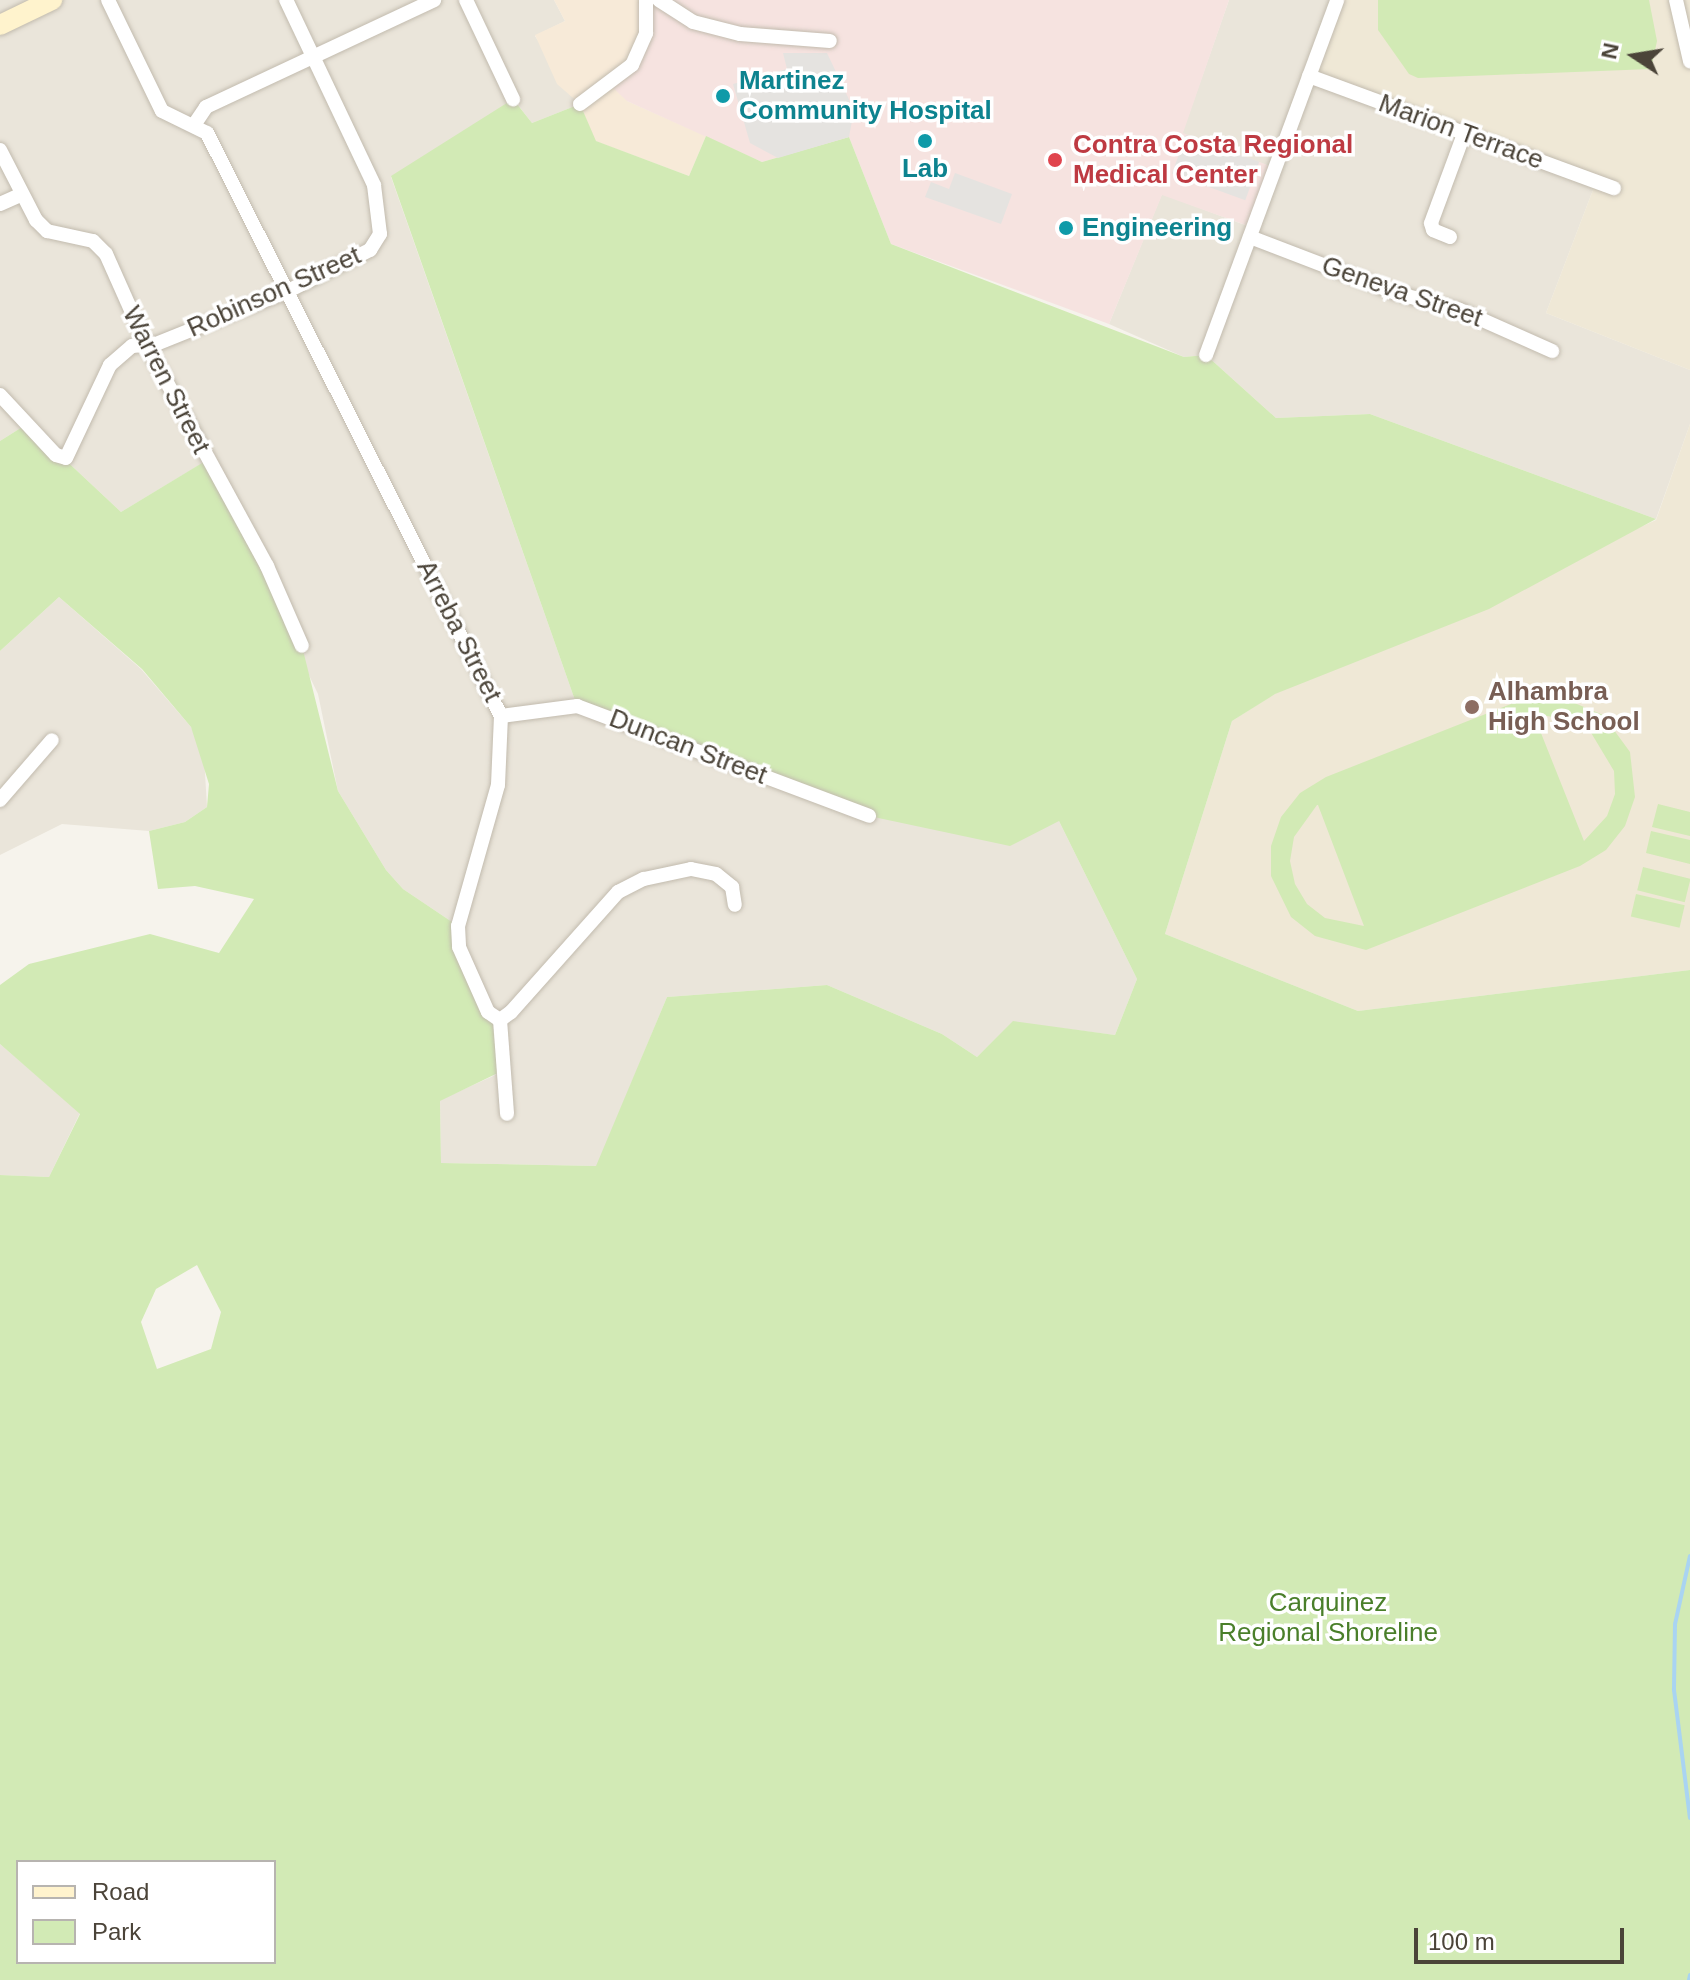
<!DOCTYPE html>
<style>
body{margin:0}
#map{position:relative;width:1690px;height:1980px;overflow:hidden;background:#f6f3ec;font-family:Helvetica,sans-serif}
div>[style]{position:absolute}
.residential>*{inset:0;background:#eae5da}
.commercial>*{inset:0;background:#f7ead8}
.education>*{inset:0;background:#efe8d6}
.medical>*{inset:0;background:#f6e3e0}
.green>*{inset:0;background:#d2eab5;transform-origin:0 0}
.parking>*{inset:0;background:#e5e3e0;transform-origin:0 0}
.stream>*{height:4px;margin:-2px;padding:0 2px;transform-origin:2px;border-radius:2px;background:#a9d4f2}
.roads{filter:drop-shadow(0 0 2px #c2bbae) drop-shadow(0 0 2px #c2bbae)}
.minor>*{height:14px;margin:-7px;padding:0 7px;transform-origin:7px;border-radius:7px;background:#fff}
.secondary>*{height:20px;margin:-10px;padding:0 10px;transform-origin:10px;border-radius:10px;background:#fff3cd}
.dots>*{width:22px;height:22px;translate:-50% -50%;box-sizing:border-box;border:4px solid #fff;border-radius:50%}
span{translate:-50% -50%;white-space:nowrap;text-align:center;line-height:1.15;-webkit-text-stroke:7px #fff;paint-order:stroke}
.culture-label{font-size:26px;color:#0d838f;font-weight:700}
.left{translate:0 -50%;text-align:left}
.street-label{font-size:26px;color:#4b4439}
.health-label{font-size:26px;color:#be3a42;font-weight:700}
.education-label{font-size:26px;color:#785e54;font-weight:700}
.park-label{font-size:26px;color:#4a7f2a}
.legend{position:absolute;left:16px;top:1860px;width:260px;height:104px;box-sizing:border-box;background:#fff;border:2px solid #b7b4b0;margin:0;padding:10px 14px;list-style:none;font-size:24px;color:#4b4439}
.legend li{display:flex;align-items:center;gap:16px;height:40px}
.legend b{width:40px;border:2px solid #b7b4b0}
.north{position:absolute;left:1594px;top:16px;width:80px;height:80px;-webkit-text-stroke:6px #fff;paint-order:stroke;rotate:282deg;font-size:22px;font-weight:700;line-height:32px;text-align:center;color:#4b4439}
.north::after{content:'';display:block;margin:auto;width:28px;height:36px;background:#4b4439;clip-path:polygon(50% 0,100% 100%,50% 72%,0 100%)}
.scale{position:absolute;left:1414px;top:1928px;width:210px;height:36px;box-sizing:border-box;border:4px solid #4b4439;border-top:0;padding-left:10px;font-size:24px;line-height:28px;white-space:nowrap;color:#4b4439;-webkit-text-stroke:6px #fff;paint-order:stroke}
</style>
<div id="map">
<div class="residential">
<i style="clip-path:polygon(0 0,554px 0,565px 21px,535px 36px,580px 104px,532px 123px,514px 100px,391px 177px,577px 706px,1059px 821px,1137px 979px,1115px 1035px,1013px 1022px,977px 1057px,942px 1034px,827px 985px,667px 997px,597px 1166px,441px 1163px,440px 1100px,502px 1072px,458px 926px,403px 889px,386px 870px,338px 791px,318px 694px,206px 461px,121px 512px,27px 424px,0 441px)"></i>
<i style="clip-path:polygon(1229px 0,1337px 0,1596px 182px,1546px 313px,1690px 370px,1690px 424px,1656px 519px,1370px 414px,1276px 418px,1206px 355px,1184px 357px,1109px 324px,1162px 194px,1253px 228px,1275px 168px,1182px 134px)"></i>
<i style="clip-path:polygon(59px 597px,141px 669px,191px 727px,204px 756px,207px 807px,185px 822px,149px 831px,62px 824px,0 855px,0 651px)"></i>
<i style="clip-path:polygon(0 1044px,80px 1113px,49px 1177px,0 1175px)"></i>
</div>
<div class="commercial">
<i style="clip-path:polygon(554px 0,646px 0,627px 101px,706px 136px,689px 176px,595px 141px,580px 104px,557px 84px,535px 35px,565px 21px)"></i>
</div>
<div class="education">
<i style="clip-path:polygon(1337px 0,1690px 0,1690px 370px,1546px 313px,1596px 182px,1309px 76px)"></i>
<i style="clip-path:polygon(1690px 424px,1690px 970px,1358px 1011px,1165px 934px,1232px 721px,1274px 694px,1656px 520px)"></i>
</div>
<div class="medical">
<i style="clip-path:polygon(646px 0,1229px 0,1183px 133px,1275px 168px,1254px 228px,1162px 195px,1109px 324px,891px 244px,849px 137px,762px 162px,627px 101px,610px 85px,632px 65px)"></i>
</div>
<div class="green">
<i style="clip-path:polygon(1378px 0,1649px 0,1657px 41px,1651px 69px,1418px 78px,1409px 74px,1378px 30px)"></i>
<i style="clip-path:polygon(evenodd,513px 99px,532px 123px,580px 104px,596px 141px,689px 176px,706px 136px,762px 162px,849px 137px,891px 244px,1184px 357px,1206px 355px,1276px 418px,1370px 414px,1656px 519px,1489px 609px,1275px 694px,1232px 721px,1165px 934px,1358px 1011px,1690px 970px,1690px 1980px,0 1980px,0 1175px,49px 1177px,80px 1114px,0 1044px,0 985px,29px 964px,150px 934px,219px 953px,254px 899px,195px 886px,158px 889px,149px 831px,185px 822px,207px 807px,209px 784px,191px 727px,142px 669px,59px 597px,0 651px,0 441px,27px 424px,121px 512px,207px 460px,302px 646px,338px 791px,386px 870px,403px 889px,458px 926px,459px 947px,500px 1020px,502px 1071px,440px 1101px,441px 1163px,596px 1166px,667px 997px,827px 985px,942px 1034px,977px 1057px,1013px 1021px,1115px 1035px,1137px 979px,1059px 821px,1010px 846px,869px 816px,577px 706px,391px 176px,513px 99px,197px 1265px,221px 1312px,211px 1349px,157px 1369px,141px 1322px,156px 1289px,197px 1265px,513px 99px,18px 1862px,274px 1862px,274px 1962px,18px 1962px,18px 1862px)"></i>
<i style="clip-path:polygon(evenodd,1558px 696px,1603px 715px,1630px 752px,1635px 797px,1625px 826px,1606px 850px,1580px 866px,1366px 950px,1315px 936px,1291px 917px,1271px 876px,1271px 846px,1281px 817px,1300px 793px,1326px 777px,1516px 702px,1558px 696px,1547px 716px,1570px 720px,1590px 731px,1614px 771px,1615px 794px,1607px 816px,1584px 841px,1535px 718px,1547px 716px,1558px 696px,1317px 805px,1318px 805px,1364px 926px,1325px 918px,1307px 904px,1295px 884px,1290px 861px,1294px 837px,1317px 805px)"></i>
<i style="clip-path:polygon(1658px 804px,1690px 812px,1690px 836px,1652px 827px)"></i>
<i style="clip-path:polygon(1651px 831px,1690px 840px,1690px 864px,1646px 853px)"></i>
<i style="left:1643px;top:867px;width:49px;height:24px;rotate:14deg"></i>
<i style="left:1636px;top:894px;width:50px;height:23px;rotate:13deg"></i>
</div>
<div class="parking">
<i style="clip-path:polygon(783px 53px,827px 53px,854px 110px,849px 137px,778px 158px,750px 143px,733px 84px,787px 69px)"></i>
<i style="left:1186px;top:135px;width:78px;height:41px;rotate:20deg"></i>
<i style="clip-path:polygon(955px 173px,1012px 194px,1001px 224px,925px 197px,931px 182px,949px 189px)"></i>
</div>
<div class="stream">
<i style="left:1690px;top:1556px;width:70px;rotate:102.4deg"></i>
<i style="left:1675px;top:1624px;width:66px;rotate:90.9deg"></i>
<i style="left:1674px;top:1690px;width:129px;rotate:82.9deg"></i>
<i style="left:1689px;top:1980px;width:5px;rotate:-79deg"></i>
</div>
<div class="roads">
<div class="minor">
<i style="left:108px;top:0;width:123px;rotate:64.1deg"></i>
<i style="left:162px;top:111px;width:50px;rotate:26.1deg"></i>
<i style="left:207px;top:133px;width:653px;rotate:63.24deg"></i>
<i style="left:501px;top:716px;width:69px;rotate:92.5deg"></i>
<i style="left:498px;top:785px;width:147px;rotate:105.8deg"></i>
<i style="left:458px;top:926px;width:21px;rotate:87deg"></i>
<i style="left:459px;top:947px;width:71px;rotate:66deg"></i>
<i style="left:488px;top:1012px;width:14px;rotate:34deg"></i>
<i style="left:500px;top:1020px;width:14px;rotate:-36deg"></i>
<i style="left:511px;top:1012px;width:161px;rotate:-48.3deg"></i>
<i style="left:618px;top:892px;width:29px;rotate:-27deg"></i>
<i style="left:644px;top:879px;width:48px;rotate:-12deg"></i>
<i style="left:691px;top:869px;width:25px;rotate:11deg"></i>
<i style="left:716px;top:874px;width:21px;rotate:39deg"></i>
<i style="left:732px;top:887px;width:18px;rotate:81deg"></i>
<i style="left:466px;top:0;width:110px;rotate:64.6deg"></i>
<i style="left:659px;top:0;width:40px;rotate:32.9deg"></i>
<i style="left:693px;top:22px;width:49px;rotate:14.3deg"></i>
<i style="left:740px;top:34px;width:90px;rotate:4.4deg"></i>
<i style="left:1676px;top:0;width:63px;rotate:77.1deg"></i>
<i style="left:1309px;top:76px;width:325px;rotate:20.2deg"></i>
<i style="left:580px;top:104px;width:65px;rotate:-36.9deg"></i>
<i style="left:632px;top:65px;width:35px;rotate:-66deg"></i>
<i style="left:646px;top:33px;width:33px;rotate:-90deg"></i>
<i style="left:194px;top:125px;width:22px;rotate:-56deg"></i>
<i style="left:206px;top:107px;width:252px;rotate:-25.1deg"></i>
<i style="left:0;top:150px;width:79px;rotate:62.8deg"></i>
<i style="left:36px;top:220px;width:16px;rotate:45deg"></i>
<i style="left:47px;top:231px;width:47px;rotate:12.3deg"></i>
<i style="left:93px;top:241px;width:18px;rotate:45deg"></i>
<i style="left:106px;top:254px;width:98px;rotate:66deg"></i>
<i style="left:146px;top:344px;width:253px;rotate:61.4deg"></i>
<i style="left:267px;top:566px;width:87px;rotate:66.4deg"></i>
<i style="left:0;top:204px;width:24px;rotate:-24deg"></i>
<i style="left:1250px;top:237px;width:156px;rotate:21deg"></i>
<i style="left:1396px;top:293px;width:66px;rotate:14.9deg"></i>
<i style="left:1460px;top:310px;width:101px;rotate:24deg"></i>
<i style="left:1450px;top:237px;width:18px;rotate:-158deg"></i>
<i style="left:1433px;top:230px;width:7px;rotate:-106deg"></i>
<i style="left:1431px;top:223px;width:95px;rotate:-69.7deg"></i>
<i style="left:1206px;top:355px;width:378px;rotate:-69.7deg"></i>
<i style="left:0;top:395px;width:82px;rotate:47deg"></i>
<i style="left:56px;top:455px;width:10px;rotate:17deg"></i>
<i style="left:66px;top:458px;width:103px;rotate:-64.7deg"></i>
<i style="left:110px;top:365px;width:29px;rotate:-41deg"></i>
<i style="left:132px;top:346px;width:24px;rotate:-5deg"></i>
<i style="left:156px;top:344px;width:142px;rotate:-21.9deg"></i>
<i style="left:288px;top:291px;width:92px;rotate:-26.6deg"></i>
<i style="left:370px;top:250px;width:19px;rotate:-58deg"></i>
<i style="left:380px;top:234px;width:49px;rotate:-97deg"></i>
<i style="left:374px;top:185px;width:205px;rotate:-115.4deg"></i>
<i style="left:501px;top:716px;width:77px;rotate:-7.5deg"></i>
<i style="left:577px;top:706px;width:312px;rotate:20.6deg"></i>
<i style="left:0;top:800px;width:79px;rotate:-49.1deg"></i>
<i style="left:500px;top:1020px;width:94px;rotate:85.7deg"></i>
</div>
<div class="secondary">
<i style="left:0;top:25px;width:58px;rotate:-25.7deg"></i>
</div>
</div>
<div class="dots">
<i style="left:723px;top:96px;background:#0f9aa8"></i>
<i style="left:925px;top:141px;background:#0f9aa8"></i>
<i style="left:1055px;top:160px;background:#e0444e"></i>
<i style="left:1066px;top:228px;background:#0f9aa8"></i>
<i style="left:1472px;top:707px;background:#8d6e63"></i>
</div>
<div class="culture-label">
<span class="left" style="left:739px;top:96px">Martinez<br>Community Hospital</span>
<span style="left:925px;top:169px">Lab</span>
<span class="left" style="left:1082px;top:228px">Engineering</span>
</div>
<div class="street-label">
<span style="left:1461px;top:132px;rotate:20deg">Marion Terrace</span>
<span style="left:274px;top:292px;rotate:-24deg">Robinson Street</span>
<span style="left:1402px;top:292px;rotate:19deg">Geneva Street</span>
<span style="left:166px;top:380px;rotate:63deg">Warren Street</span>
<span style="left:459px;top:631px;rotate:63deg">Arreba Street</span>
<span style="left:688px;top:747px;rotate:21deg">Duncan Street</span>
</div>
<div class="health-label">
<span class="left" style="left:1073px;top:160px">Contra Costa Regional<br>Medical Center</span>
</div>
<div class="education-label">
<span class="left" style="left:1488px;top:707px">Alhambra<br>High School</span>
</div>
<div class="park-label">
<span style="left:1328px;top:1618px">Carquinez<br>Regional Shoreline</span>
</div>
<ul class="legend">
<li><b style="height:10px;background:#fff3cd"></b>Road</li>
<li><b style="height:22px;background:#d2eab5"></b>Park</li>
</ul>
<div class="north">N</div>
<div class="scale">100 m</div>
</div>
